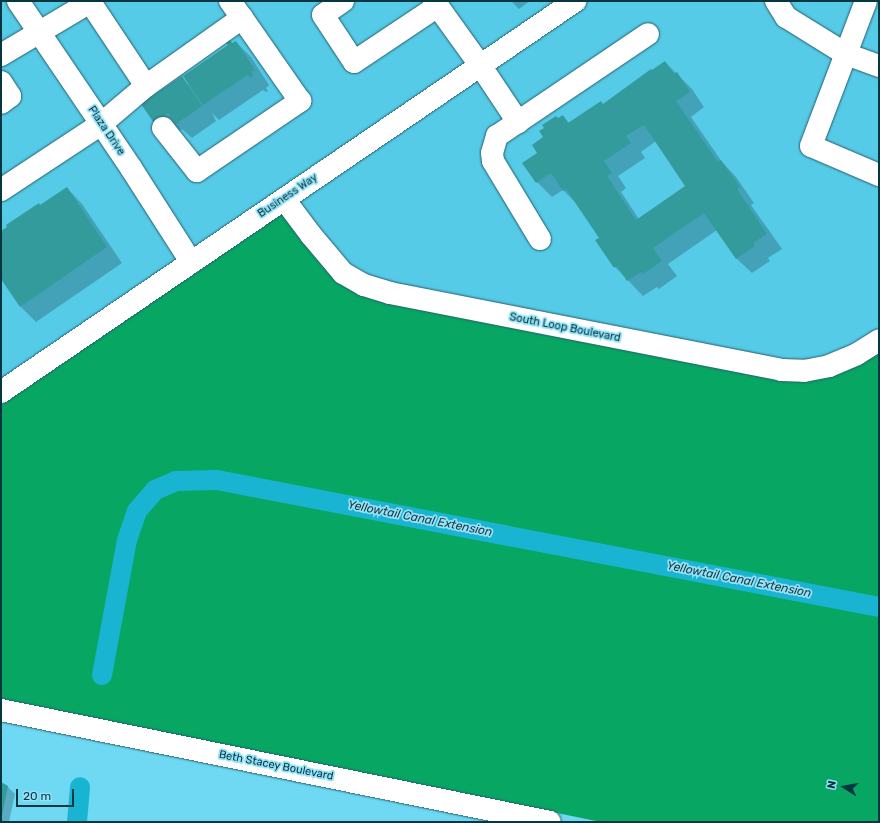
<!DOCTYPE html>
<style>
body{margin:0}
#map{position:relative;width:880px;height:823px;overflow:hidden;background:#6fd8f2;font-family:Rubik,sans-serif}
div>[style]{position:absolute}
.built>*{inset:0;background:#56cbe7}
.forest>*{inset:0;background:#07a663}
.shadow>*{inset:0;background:#0003}
.canal>*{height:20px;margin:-10px;padding:0 10px;transform-origin:10px;border-radius:10px;background:#1ab4d3}
.building>*{inset:0;background:#349b9c}
.roads{filter:drop-shadow(0 0 1px #275f6d) drop-shadow(0 0 1px #275f6d)}
.minor>*{height:22px;margin:-11px;padding:0 11px;transform-origin:11px;border-radius:11px;background:#fff}
span{translate:-50% -50%;white-space:nowrap;text-align:center;line-height:1.15;-webkit-text-stroke:3.5px #93e2f7;paint-order:stroke}
.street-label{font-size:11px;color:#063741}
.water-label{font-size:12px;color:#1a373e;font-style:italic}
.frame{position:absolute;inset:0;border:2px solid #063741;pointer-events:none}
.north{position:absolute;left:824px;top:767px;width:40px;height:40px;-webkit-text-stroke:3px #93e2f7;paint-order:stroke;rotate:281deg;font-size:11px;font-weight:700;line-height:16px;text-align:center;color:#063741}
.north::after{content:'';display:block;margin:auto;width:14px;height:18px;background:#063741;clip-path:polygon(50% 0,100% 100%,50% 72%,0 100%)}
.scale{position:absolute;left:16px;top:789px;width:58px;height:18px;box-sizing:border-box;border:2px solid #063741;border-top:0;padding-left:5px;font-size:12px;line-height:14px;white-space:nowrap;color:#063741;-webkit-text-stroke:3px #93e2f7;paint-order:stroke}
</style>
<div id="map">
<div class="built">
<i style="clip-path:polygon(1px 1px,879px 1px,879px 340px,829px 366px,1px 392px)"></i>
</div>
<div class="forest">
<i style="clip-path:polygon(282px 211px,335px 278px,779px 379px,879px 351px,879px 822px,601px 822px,1px 700px,1px 402px)"></i>
</div>
<div class="shadow">
<i style="clip-path:polygon(511px 1px,530px 1px,519px 9px)"></i>
<i style="clip-path:polygon(236px 42px,251px 57px,269px 85px,266px 88px,268px 91px,266px 92px,263px 90px,219px 120px,212px 113px,216px 121px,192px 138px,182px 129px,170px 137px,155px 122px,182px 78px,189px 85px)"></i>
<i style="clip-path:polygon(evenodd,665px 62px,692px 89px,704px 107px,691px 117px,722px 162px,736px 177px,754px 203px,751px 205px,782px 249px,768px 258px,770px 261px,752px 273px,736px 258px,717px 230px,668px 264px,677px 276px,659px 289px,657px 287px,643px 296px,615px 267px,600px 238px,576px 203px,563px 190px,552px 197px,537px 182px,538px 153px,544px 137px,558px 119px,563px 116px,570px 124px,604px 105px,665px 62px,656px 141px,686px 187px,639px 219px,621px 192px,626px 188px,618px 176px,645px 158px,641px 152px,656px 141px)"></i>
<i style="clip-path:polygon(67px 188px,82px 204px,122px 263px,36px 322px,20px 306px,1px 277px,1px 232px)"></i>
<i style="clip-path:polygon(1px 783px,8px 787px,15px 794px,9px 822px,1px 822px)"></i>
</div>
<div class="canal">
<i style="left:102px;top:675px;width:137px;rotate:-79.5deg"></i>
<i style="left:127px;top:540px;width:31px;rotate:-71deg"></i>
<i style="left:137px;top:511px;width:28px;rotate:-49deg"></i>
<i style="left:155px;top:490px;width:23px;rotate:-23deg"></i>
<i style="left:176px;top:481px;width:41px;rotate:-1.4deg"></i>
<i style="left:217px;top:480px;width:674px;rotate:10.86deg"></i>
<i style="left:77px;top:822px;width:35px;rotate:-85deg"></i>
</div>
<div class="building">
<i style="clip-path:polygon(230px 40px,232px 43px,236px 41px,255px 70px,251px 72px,253px 75px,250px 78px,248px 75px,203px 105px,183px 76px,228px 45px,226px 43px)"></i>
<i style="clip-path:polygon(evenodd,665px 61px,674px 74px,677px 72px,690px 92px,676px 101px,718px 162px,721px 160px,740px 187px,737px 189px,767px 234px,753px 243px,755px 246px,736px 259px,704px 213px,653px 248px,662px 261px,643px 274px,641px 272px,627px 281px,617px 266px,614px 268px,595px 240px,599px 238px,566px 189px,563px 191px,551px 173px,536px 183px,522px 163px,537px 153px,532px 145px,543px 137px,539px 131px,544px 128px,542px 125px,556px 116px,558px 118px,563px 115px,568px 123px,601px 101px,603px 104px,651px 69px,652px 70px,665px 61px,644px 125px,685px 186px,636px 220px,607px 176px,612px 173px,604px 161px,631px 143px,626px 136px,644px 125px)"></i>
<i style="clip-path:polygon(182px 76px,202px 106px,176px 124px,168px 113px,154px 123px,141px 104px)"></i>
<i style="clip-path:polygon(67px 187px,107px 247px,20px 307px,1px 279px,1px 231px,7px 227px,6px 225px,39px 203px,40px 205px)"></i>
<i style="clip-path:polygon(1px 782px,8px 786px,2px 815px,1px 815px)"></i>
</div>
<div class="roads">
<div class="minor">
<i style="left:18px;top:1px;width:202px;rotate:55.9deg"></i>
<i style="left:131px;top:168px;width:112px;rotate:57.4deg"></i>
<i style="left:343px;top:1px;width:24px;rotate:145deg"></i>
<i style="left:323px;top:15px;width:56px;rotate:56.6deg"></i>
<i style="left:354px;top:62px;width:101px;rotate:-33.7deg"></i>
<i style="left:434px;top:1px;width:79px;rotate:54.3deg"></i>
<i style="left:480px;top:65px;width:69px;rotate:56.3deg"></i>
<i style="left:776px;top:1px;width:19px;rotate:58deg"></i>
<i style="left:786px;top:17px;width:70px;rotate:31.7deg"></i>
<i style="left:846px;top:54px;width:35px;rotate:20deg"></i>
<i style="left:866px;top:1px;width:155px;rotate:110.8deg"></i>
<i style="left:811px;top:146px;width:74px;rotate:23.1deg"></i>
<i style="left:1px;top:55px;width:106px;rotate:-30.7deg"></i>
<i style="left:1px;top:82px;width:17px;rotate:57deg"></i>
<i style="left:10px;top:96px;width:11px;rotate:142deg"></i>
<i style="left:146px;top:86px;width:118px;rotate:-35.3deg"></i>
<i style="left:242px;top:18px;width:21px;rotate:-125deg"></i>
<i style="left:163px;top:128px;width:55px;rotate:51.7deg"></i>
<i style="left:197px;top:171px;width:125px;rotate:-34.2deg"></i>
<i style="left:300px;top:101px;width:101px;rotate:-124.9deg"></i>
<i style="left:1px;top:190px;width:120px;rotate:-33.4deg"></i>
<i style="left:101px;top:124px;width:59px;rotate:-40.2deg"></i>
<i style="left:146px;top:86px;width:101px;rotate:-123.7deg"></i>
<i style="left:284px;top:199px;width:45px;rotate:53.1deg"></i>
<i style="left:311px;top:235px;width:50px;rotate:49.9deg"></i>
<i style="left:343px;top:273px;width:24px;rotate:30deg"></i>
<i style="left:364px;top:285px;width:27px;rotate:17deg"></i>
<i style="left:390px;top:293px;width:399px;rotate:11.1deg"></i>
<i style="left:781px;top:370px;width:23px;rotate:2deg"></i>
<i style="left:804px;top:371px;width:25px;rotate:-11deg"></i>
<i style="left:829px;top:366px;width:30px;rotate:-23deg"></i>
<i style="left:857px;top:354px;width:26px;rotate:-32deg"></i>
<i style="left:540px;top:239px;width:91px;rotate:-121.1deg"></i>
<i style="left:493px;top:161px;width:8px;rotate:-97deg"></i>
<i style="left:492px;top:153px;width:18px;rotate:-74deg"></i>
<i style="left:497px;top:136px;width:182px;rotate:-34deg"></i>
<i style="left:1px;top:392px;width:695px;rotate:-34.26deg"></i>
<i style="left:1px;top:710px;width:560px;rotate:11.53deg"></i>
</div>
</div>
<div class="street-label">
<span style="left:106px;top:131px;rotate:56deg">Plaza Drive</span>
<span style="left:288px;top:196px;rotate:-34deg">Business Way</span>
<span style="left:565px;top:328px;rotate:11deg">South Loop Boulevard</span>
<span style="left:276px;top:766px;rotate:11deg">Beth Stacey Boulevard</span>
</div>
<div class="water-label">
<span style="left:420px;top:519px;rotate:11deg">Yellowtail Canal Extension</span>
<span style="left:739px;top:580px;rotate:11deg">Yellowtail Canal Extension</span>
</div>
<div class="frame"></div>
<div class="north">N</div>
<div class="scale">20 m</div>
</div>
